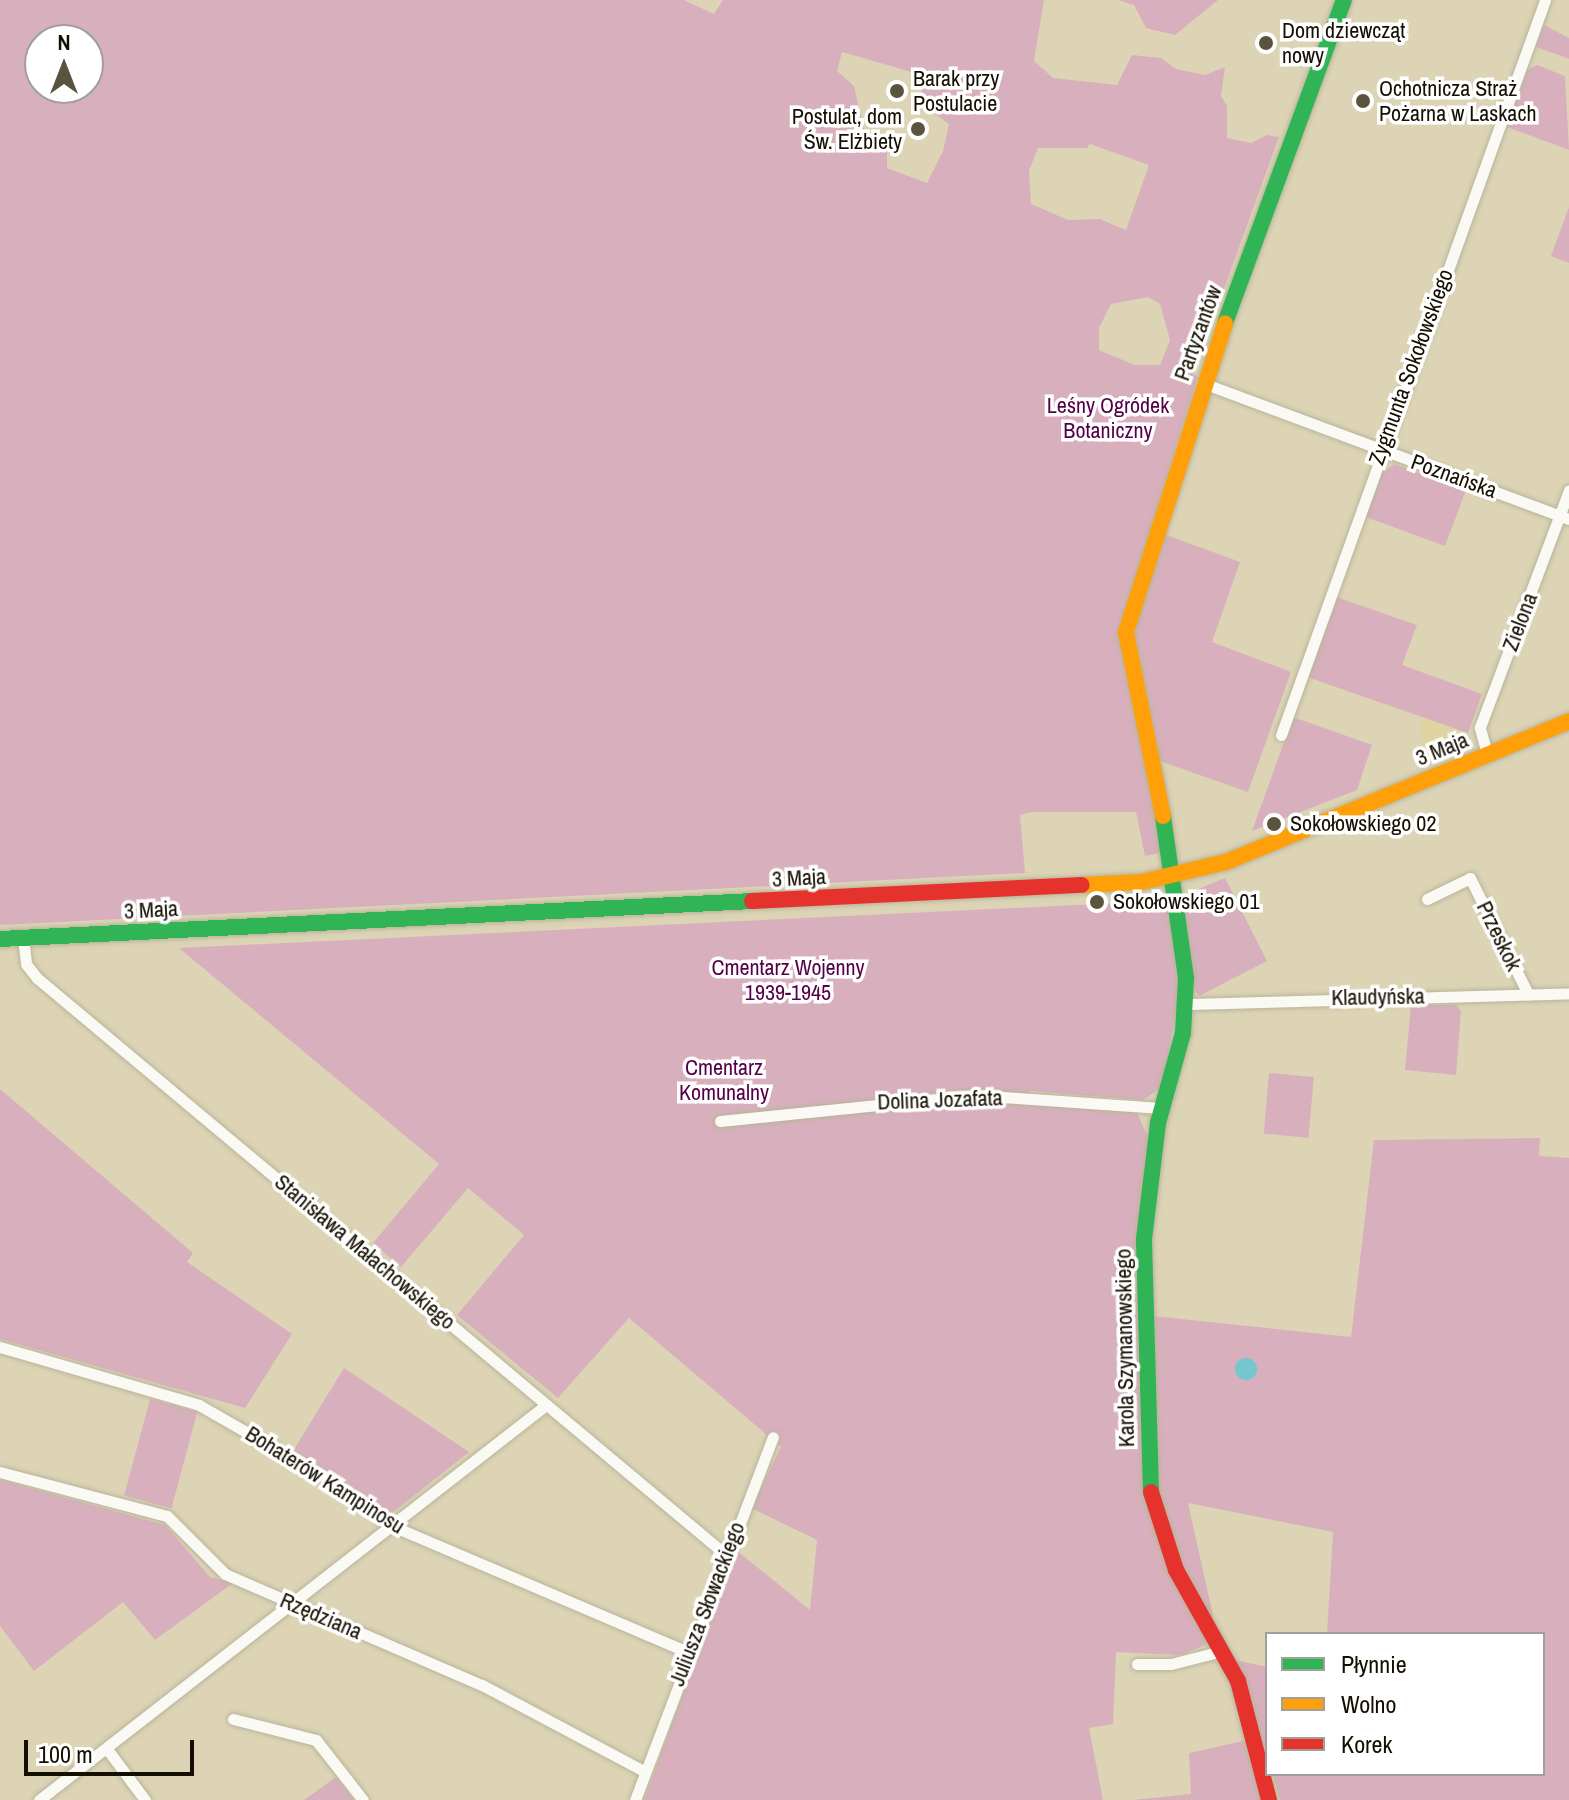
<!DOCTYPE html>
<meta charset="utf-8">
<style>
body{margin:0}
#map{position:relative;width:1569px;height:1800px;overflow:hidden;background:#dcd4b5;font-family:"Archivo Narrow",sans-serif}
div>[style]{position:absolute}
.built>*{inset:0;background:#dfd3a2}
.green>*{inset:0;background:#d8b0bd;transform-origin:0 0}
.water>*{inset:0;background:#74c6d0}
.round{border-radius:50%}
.roads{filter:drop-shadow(0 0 2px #b9b49b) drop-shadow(0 0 2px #b9b49b)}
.street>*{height:11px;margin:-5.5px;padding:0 5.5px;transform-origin:5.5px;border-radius:5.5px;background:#faf9f4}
.fast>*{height:16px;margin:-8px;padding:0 8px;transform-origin:8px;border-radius:8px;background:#30b455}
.slow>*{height:16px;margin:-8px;padding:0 8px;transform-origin:8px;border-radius:8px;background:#ff9f0a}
.jam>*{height:16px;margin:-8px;padding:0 8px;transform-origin:8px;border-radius:8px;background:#e5322d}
.dots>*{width:22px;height:22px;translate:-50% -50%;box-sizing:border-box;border:4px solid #fff;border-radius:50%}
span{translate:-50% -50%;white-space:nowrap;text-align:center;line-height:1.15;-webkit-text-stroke:7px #fff;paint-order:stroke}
.poi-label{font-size:22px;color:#140f00}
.left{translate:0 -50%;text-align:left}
.right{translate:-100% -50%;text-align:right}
.street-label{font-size:22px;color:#140f00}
.park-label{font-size:22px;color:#540047}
.legend{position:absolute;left:1265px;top:1632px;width:280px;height:144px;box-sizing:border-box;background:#fff;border:2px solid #a19f99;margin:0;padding:10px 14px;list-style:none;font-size:24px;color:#140f00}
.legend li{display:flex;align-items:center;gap:16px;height:40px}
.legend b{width:40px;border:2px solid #a19f99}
.north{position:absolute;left:24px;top:24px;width:80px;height:80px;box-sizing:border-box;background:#fff;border:2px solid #a19f99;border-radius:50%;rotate:0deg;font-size:22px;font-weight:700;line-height:32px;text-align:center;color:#140f00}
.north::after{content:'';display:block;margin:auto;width:28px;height:36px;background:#5a543f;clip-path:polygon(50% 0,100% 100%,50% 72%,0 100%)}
.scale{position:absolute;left:24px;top:1740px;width:170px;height:36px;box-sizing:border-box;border:4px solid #140f00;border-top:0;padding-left:10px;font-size:24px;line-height:28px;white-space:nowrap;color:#140f00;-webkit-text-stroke:6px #fff;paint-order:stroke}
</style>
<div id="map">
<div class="built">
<i style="clip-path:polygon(1422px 717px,1468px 733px,1463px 749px,1423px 761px)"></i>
</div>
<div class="green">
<i style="clip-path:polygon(evenodd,0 0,684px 0,714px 14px,723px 0,1044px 0,1034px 61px,1053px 78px,1117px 85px,1132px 55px,1161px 58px,1176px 69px,1205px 75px,1225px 67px,1221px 96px,1227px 106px,1227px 138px,1251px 143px,1267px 135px,1279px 137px,1193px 374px,1198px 377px,1123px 618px,1168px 851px,1145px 856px,1136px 812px,1032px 812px,1020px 815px,1025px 873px,0 925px,0 0,40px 40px,88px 40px,88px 88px,40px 88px,40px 40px,0 0,842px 52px,922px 75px,921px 104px,949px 124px,943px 151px,927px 183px,887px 168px,887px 149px,864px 129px,854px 86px,837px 71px,842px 52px,0 0,1090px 144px,1149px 165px,1126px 230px,1100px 219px,1068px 220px,1031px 204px,1029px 171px,1038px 148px,1087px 148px,1090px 144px,0 0,1148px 297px,1160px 304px,1170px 340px,1160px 365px,1135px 365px,1099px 350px,1099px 328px,1111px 304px,1148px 297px)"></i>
<i style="clip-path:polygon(1118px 0,1218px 0,1175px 35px,1146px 28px,1134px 5px)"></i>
<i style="clip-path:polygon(1544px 25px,1569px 38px,1569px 59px,1536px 47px)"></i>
<i style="clip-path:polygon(1537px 65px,1565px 76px,1569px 150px,1507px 127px,1527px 70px)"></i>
<i style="clip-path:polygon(1569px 207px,1569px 263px,1551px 256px)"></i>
<i style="clip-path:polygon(1394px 464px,1466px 490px,1445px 546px,1366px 517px,1381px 474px)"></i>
<i style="clip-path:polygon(1161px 533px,1240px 562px,1212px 642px,1291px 672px,1248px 792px,1154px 759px,1130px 643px)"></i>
<i style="clip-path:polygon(1336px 597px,1417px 625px,1402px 665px,1482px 694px,1468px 733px,1307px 677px)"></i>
<i style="clip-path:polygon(1293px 717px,1372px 745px,1357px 790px,1252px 831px)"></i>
<i style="clip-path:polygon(1225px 878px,1267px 961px,1199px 996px,1193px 988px,1182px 926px,1187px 902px,1191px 892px)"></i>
<i style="clip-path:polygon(1139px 902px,1169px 911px,1181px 985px,1162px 1087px,1143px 1100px,1030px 1091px,1024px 1104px,1136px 1111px,1150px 1141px,1138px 1317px,1149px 1506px,1210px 1643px,1181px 1655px,1116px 1652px,1113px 1724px,1089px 1728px,1103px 1800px,644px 1800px,736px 1550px,810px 1610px,817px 1540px,751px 1508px,781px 1447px,629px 1318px,558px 1398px,457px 1315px,524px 1235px,468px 1188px,401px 1267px,373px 1243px,439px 1164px,179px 948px)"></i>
<i style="clip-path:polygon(1411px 1005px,1456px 1005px,1461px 1011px,1456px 1075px,1405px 1070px)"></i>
<i style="left:1269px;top:1073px;width:45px;height:61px;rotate:5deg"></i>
<i style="clip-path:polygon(0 1089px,193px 1253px,187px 1262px,292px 1334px,245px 1408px,0 1339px)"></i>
<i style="clip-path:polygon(1540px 1138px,1539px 1156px,1569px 1158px,1569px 1800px,1280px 1800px,1273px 1774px,1543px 1774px,1543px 1634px,1327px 1634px,1333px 1532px,1188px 1503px,1216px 1629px,1208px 1626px,1165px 1529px,1158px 1490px,1153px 1316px,1351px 1337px,1374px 1140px)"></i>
<i style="clip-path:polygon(344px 1368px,469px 1452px,391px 1514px,293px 1451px)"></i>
<i style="left:150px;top:1399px;width:49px;height:100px;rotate:15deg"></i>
<i style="clip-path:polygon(0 1480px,165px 1525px,210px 1577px,233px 1583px,155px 1640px,123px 1602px,34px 1671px,0 1626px)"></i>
<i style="clip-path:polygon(1235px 1660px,1267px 1667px,1267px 1754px)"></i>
<i style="clip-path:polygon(1247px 1740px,1263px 1800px,1132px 1800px,1191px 1794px,1189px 1753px)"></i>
<i style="clip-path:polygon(336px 1777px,354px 1800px,304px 1800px)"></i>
</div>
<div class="water">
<i class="round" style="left:1235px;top:1358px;width:22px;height:22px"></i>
</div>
<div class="roads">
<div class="street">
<i style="left:1203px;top:383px;width:390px;rotate:20.4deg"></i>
<i style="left:1281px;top:735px;width:781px;rotate:-70.24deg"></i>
<i style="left:1487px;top:754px;width:28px;rotate:-105deg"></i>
<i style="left:1480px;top:727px;width:253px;rotate:-69.4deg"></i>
<i style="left:1427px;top:899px;width:48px;rotate:-26deg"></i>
<i style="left:1470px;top:878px;width:130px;rotate:63.4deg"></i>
<i style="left:23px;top:938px;width:26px;rotate:83deg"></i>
<i style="left:26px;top:964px;width:18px;rotate:52deg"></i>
<i style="left:37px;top:978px;width:899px;rotate:39.94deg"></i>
<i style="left:1187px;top:1004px;width:382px;rotate:-1.6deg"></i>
<i style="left:720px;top:1121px;width:255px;rotate:-5.8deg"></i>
<i style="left:974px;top:1095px;width:187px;rotate:4deg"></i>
<i style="left:0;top:1347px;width:207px;rotate:16.2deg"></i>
<i style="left:199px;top:1405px;width:152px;rotate:29.9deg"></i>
<i style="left:331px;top:1481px;width:74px;rotate:36.7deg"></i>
<i style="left:390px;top:1525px;width:324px;rotate:23.1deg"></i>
<i style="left:0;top:1472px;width:173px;rotate:14.8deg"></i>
<i style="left:167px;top:1516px;width:82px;rotate:45deg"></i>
<i style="left:225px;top:1574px;width:280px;rotate:23.4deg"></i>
<i style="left:482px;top:1685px;width:183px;rotate:28deg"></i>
<i style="left:1137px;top:1664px;width:34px"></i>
<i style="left:1171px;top:1664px;width:53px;rotate:-14.3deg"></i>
<i style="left:233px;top:1719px;width:86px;rotate:14.2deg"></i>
<i style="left:316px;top:1740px;width:76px;rotate:51.9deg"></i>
<i style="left:107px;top:1749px;width:64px;rotate:53.3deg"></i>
<i style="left:39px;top:1800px;width:643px;rotate:-37.92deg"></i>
<i style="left:635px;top:1800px;width:388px;rotate:-69.2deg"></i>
</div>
<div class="fast">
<i style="left:1225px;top:323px;width:344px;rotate:-69.8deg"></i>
<i style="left:0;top:939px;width:753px;rotate:-2.89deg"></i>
<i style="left:1151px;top:1492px;width:253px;rotate:-91.6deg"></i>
<i style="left:1144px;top:1239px;width:117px;rotate:-83.1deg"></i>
<i style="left:1158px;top:1123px;width:93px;rotate:-74.5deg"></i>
<i style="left:1183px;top:1033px;width:55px;rotate:-86.9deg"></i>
<i style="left:1186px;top:978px;width:164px;rotate:-98.1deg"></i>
</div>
<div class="slow">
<i style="left:1163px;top:816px;width:188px;rotate:-101.4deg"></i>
<i style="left:1126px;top:632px;width:324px;rotate:-72.2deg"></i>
<i style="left:1082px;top:885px;width:60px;rotate:-2.9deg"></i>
<i style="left:1142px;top:882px;width:86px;rotate:-13.4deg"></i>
<i style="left:1226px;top:862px;width:371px;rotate:-22.3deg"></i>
</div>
<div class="jam">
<i style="left:752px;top:901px;width:330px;rotate:-2.8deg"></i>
<i style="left:1151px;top:1492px;width:82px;rotate:72.2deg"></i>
<i style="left:1176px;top:1570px;width:127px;rotate:60.8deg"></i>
<i style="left:1238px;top:1681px;width:123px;rotate:75.4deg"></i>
</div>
</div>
<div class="dots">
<i style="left:1266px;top:43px;background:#5a543f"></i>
<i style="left:897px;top:91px;background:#5a543f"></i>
<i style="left:1363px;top:101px;background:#5a543f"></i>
<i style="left:918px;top:129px;background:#5a543f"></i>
<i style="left:1274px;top:824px;background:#5a543f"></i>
<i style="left:1097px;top:902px;background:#5a543f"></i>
</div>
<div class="poi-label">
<span class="left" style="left:1282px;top:43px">Dom dziewcząt<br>nowy</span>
<span class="left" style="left:913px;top:91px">Barak przy<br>Postulacie</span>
<span class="left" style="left:1379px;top:101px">Ochotnicza Straż<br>Pożarna w Laskach</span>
<span class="right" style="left:902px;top:129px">Postulat, dom<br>Św. Elżbiety</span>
<span class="left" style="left:1290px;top:824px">Sokołowskiego 02</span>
<span class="left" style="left:1113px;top:902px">Sokołowskiego 01</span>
</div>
<div class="street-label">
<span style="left:1198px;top:333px;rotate:-70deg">Partyzantów</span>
<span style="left:1411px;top:367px;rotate:-70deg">Zygmunta Sokołowskiego</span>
<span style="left:1454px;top:476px;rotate:20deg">Poznańska</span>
<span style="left:1520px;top:622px;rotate:-69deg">Zielona</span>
<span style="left:1442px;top:749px;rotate:-22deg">3 Maja</span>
<span style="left:799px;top:878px;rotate:-3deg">3 Maja</span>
<span style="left:151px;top:910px;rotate:-3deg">3 Maja</span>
<span style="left:1499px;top:936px;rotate:64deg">Przeskok</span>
<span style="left:1378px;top:997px;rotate:-1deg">Klaudyńska</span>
<span style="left:940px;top:1100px;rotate:-2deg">Dolina Jozafata</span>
<span style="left:365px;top:1252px;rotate:40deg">Stanisława Małachowskiego</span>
<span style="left:1125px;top:1348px;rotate:-91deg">Karola Szymanowskiego</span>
<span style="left:325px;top:1480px;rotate:32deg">Bohaterów Kampinosu</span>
<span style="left:707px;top:1604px;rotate:-69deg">Juliusza Słowackiego</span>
<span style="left:321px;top:1616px;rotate:23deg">Rzędziana</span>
</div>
<div class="park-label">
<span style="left:1108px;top:418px">Leśny Ogródek<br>Botaniczny</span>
<span style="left:788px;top:980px">Cmentarz Wojenny<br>1939-1945</span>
<span style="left:724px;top:1080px">Cmentarz<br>Komunalny</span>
</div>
<ul class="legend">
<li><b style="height:10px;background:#30b455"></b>Płynnie</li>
<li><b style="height:10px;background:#ff9f0a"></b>Wolno</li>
<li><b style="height:10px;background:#e5322d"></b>Korek</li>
</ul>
<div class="north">N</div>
<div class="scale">100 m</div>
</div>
